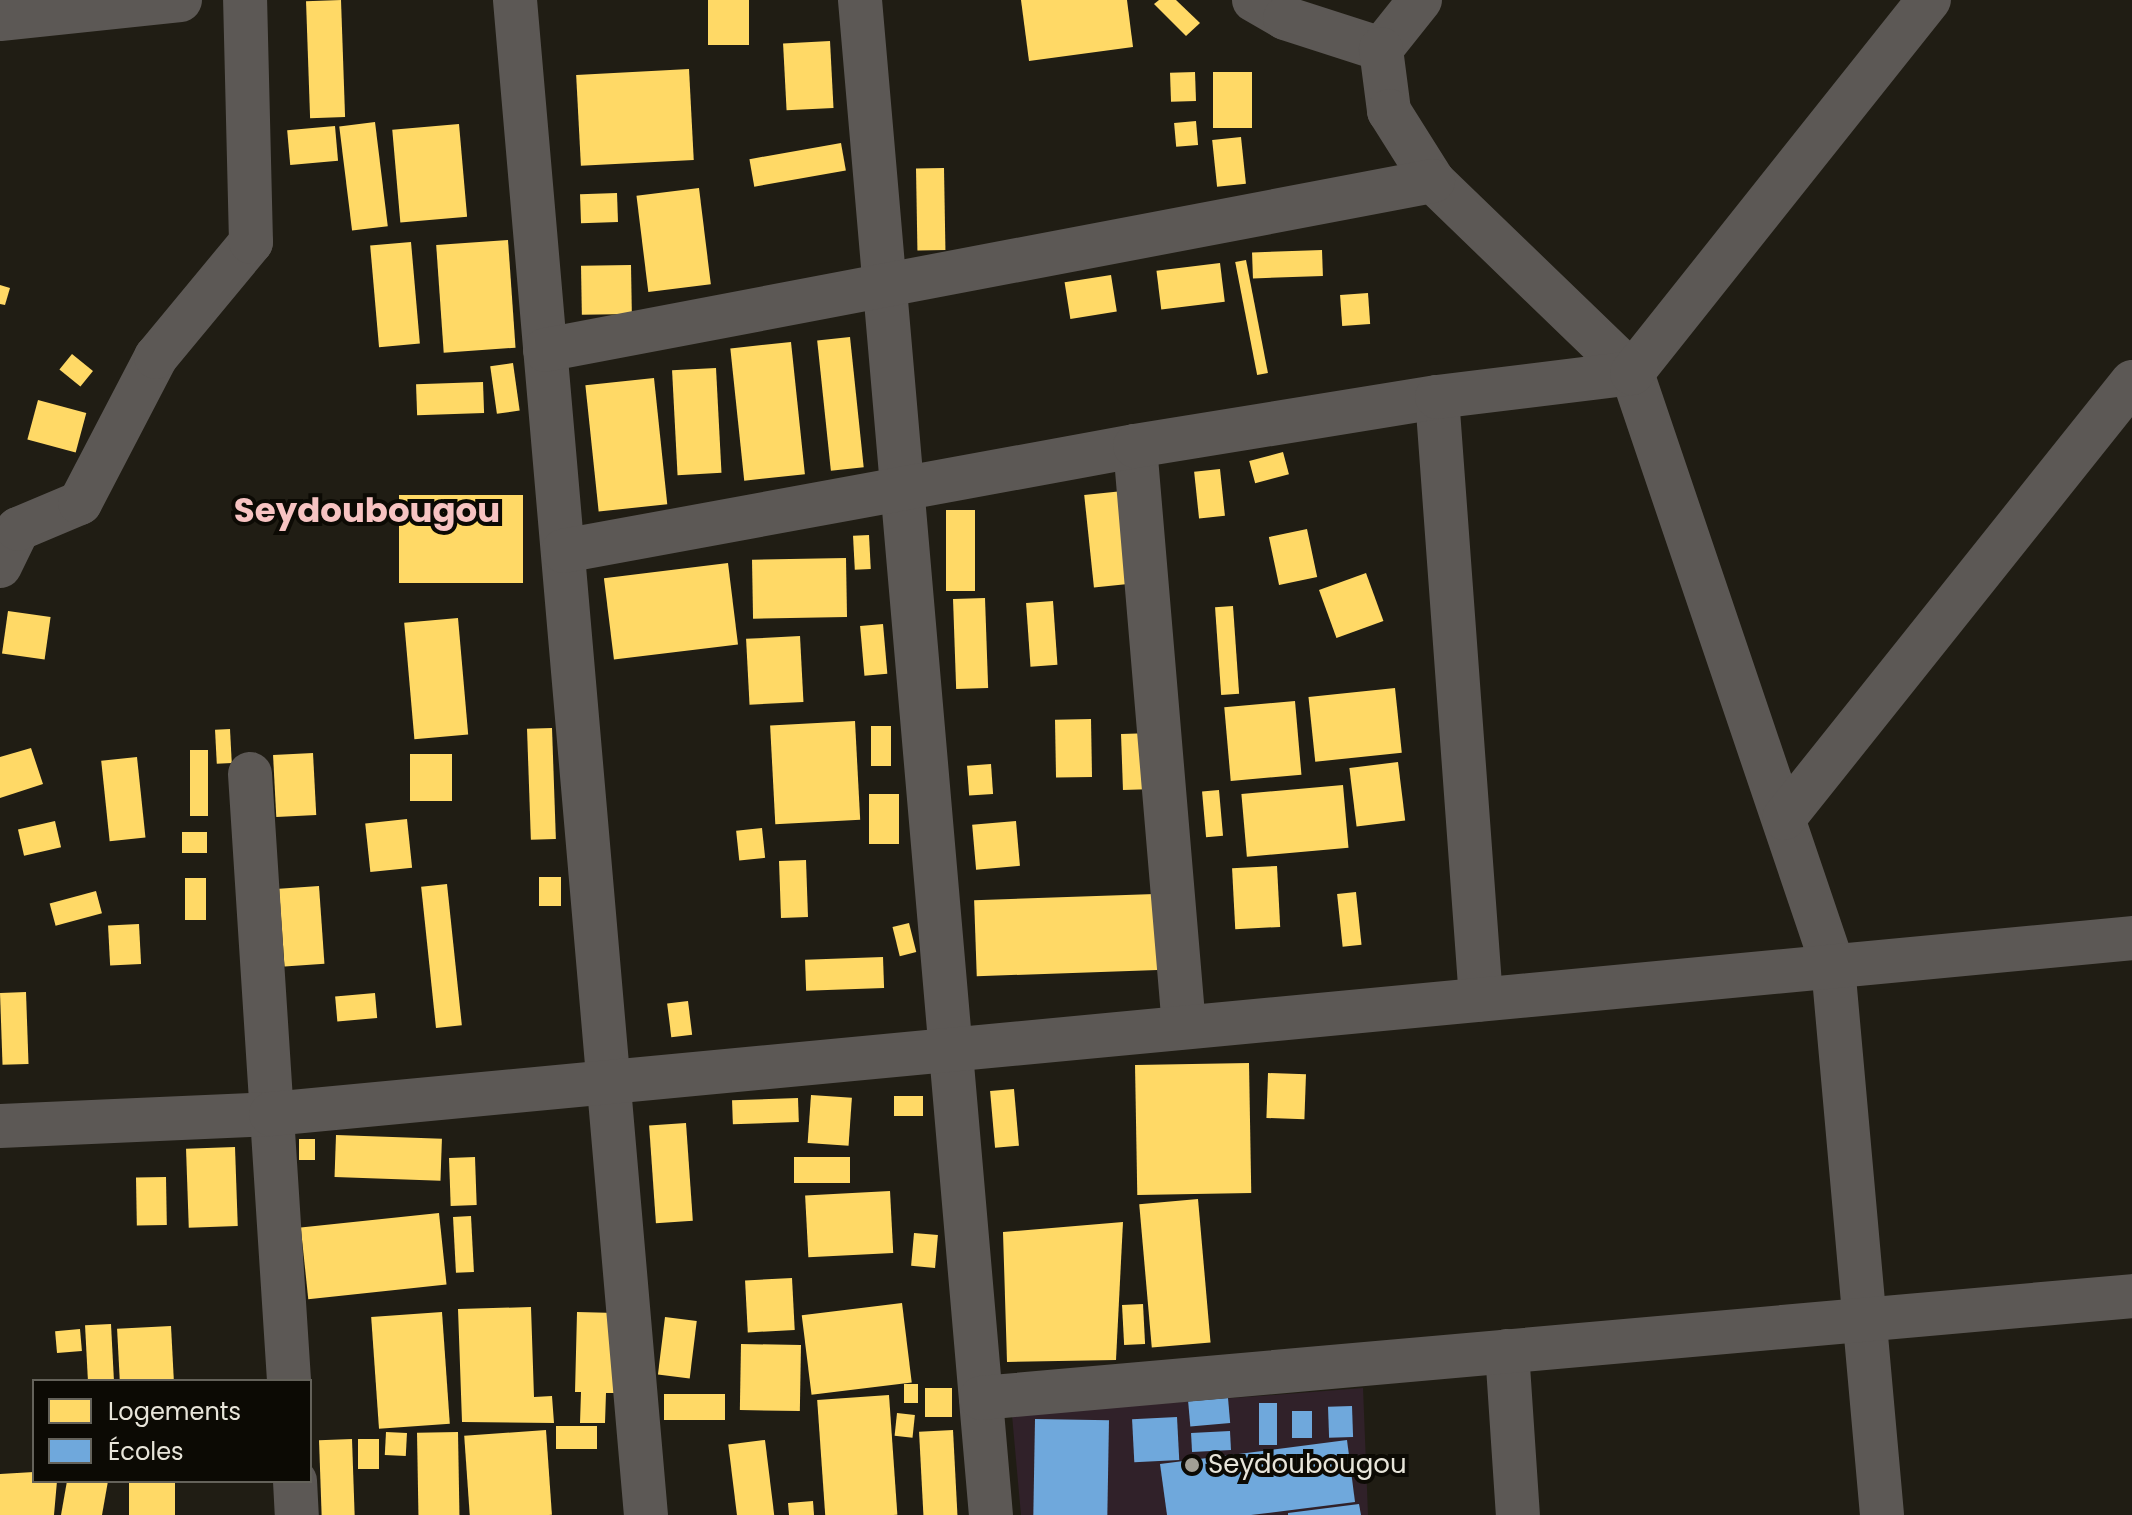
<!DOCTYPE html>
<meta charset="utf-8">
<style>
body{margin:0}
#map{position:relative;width:2132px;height:1515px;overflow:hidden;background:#201d14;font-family:Poppins,sans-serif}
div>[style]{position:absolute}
.education>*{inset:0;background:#302129}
.homes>*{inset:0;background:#ffd966;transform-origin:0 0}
.schools>*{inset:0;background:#6fa8dc;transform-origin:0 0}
.minor>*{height:44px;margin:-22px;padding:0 22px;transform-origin:22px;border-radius:22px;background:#5c5855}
.dots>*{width:22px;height:22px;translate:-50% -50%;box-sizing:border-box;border:4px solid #0c0a04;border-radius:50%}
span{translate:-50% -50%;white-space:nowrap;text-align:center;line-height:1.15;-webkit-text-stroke:8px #0c0a04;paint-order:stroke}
.poi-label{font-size:26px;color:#e8e5da}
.left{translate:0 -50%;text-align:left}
.district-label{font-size:34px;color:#f7c3c2;font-weight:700}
.legend{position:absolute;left:32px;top:1379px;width:280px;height:104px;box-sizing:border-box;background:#0c0a04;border:2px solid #64625a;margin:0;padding:10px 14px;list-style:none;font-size:24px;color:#e8e5da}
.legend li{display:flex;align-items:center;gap:16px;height:40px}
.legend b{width:40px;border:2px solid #64625a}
</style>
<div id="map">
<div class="education">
<i style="clip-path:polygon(1363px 1388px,1368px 1515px,1021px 1515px,1012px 1415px)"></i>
</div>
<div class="homes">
<i style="left:341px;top:0;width:117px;height:35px;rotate:88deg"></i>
<i style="left:708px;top:0;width:41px;height:45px"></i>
<i style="clip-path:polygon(1021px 0,1127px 0,1133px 47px,1029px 61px)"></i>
<i style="clip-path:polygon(1159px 0,1176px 0,1200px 23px,1186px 36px,1154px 4px)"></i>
<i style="left:830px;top:41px;width:67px;height:47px;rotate:87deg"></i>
<i style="left:689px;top:69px;width:91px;height:113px;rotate:87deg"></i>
<i style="left:1195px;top:72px;width:29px;height:25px;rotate:88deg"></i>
<i style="left:1213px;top:72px;width:39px;height:56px"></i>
<i style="left:1196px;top:121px;width:24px;height:22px;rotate:85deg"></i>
<i style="left:375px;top:122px;width:105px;height:36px;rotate:83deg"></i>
<i style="left:459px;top:124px;width:93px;height:67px;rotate:85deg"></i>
<i style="left:335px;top:126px;width:35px;height:48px;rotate:85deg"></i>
<i style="left:1241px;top:137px;width:47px;height:29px;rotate:84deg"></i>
<i style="left:841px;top:143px;width:28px;height:93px;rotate:80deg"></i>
<i style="left:944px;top:168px;width:82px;height:28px;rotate:89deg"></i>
<i style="left:699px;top:188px;width:97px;height:63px;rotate:83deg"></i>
<i style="left:617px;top:193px;width:29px;height:37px;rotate:88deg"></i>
<i style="left:508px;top:240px;width:108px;height:72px;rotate:86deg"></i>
<i style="left:411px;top:242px;width:102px;height:41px;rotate:85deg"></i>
<i style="left:1322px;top:250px;width:26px;height:70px;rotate:88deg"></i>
<i style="left:1246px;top:260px;width:115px;height:11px;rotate:79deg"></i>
<i style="left:1220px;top:263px;width:39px;height:64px;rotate:83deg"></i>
<i style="left:631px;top:265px;width:49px;height:50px;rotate:89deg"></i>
<i style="left:1111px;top:275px;width:37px;height:47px;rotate:81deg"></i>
<i style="clip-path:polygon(0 285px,10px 288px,5px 305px,0 304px)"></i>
<i style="left:1368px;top:293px;width:31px;height:28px;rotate:86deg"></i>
<i style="left:850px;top:337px;width:131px;height:33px;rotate:84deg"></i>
<i style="left:791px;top:342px;width:133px;height:61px;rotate:84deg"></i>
<i style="left:72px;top:354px;width:27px;height:20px;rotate:39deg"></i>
<i style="left:513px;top:363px;width:48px;height:23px;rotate:82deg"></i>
<i style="left:716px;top:368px;width:105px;height:44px;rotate:87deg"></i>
<i style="left:654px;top:378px;width:127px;height:69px;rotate:84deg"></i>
<i style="left:483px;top:382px;width:31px;height:67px;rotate:88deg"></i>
<i style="left:38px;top:400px;width:50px;height:41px;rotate:15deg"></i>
<i style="left:1283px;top:452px;width:23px;height:35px;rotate:75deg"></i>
<i style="left:1220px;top:469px;width:47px;height:26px;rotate:84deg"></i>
<i style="left:1123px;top:491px;width:93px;height:39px;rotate:84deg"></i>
<i style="left:399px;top:495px;width:124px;height:88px"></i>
<i style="left:946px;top:510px;width:29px;height:81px"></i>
<i style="left:1307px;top:529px;width:49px;height:39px;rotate:78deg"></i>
<i style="left:869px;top:535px;width:34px;height:16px;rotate:87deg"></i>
<i style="left:846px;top:558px;width:59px;height:94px;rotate:89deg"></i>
<i style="left:728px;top:563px;width:82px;height:125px;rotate:83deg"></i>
<i style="left:1366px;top:573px;width:51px;height:50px;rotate:70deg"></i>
<i style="left:985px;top:598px;width:90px;height:32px;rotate:88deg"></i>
<i style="left:1053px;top:601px;width:64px;height:27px;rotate:86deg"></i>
<i style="left:1233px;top:606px;width:88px;height:18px;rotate:86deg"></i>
<i style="left:8px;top:611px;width:43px;height:43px;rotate:8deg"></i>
<i style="left:458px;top:618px;width:117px;height:54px;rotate:85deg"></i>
<i style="left:883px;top:624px;width:50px;height:23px;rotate:85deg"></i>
<i style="left:800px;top:636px;width:66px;height:54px;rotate:87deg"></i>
<i style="left:1395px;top:688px;width:65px;height:87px;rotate:84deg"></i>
<i style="left:1295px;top:701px;width:74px;height:71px;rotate:85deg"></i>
<i style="left:1091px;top:719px;width:58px;height:36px;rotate:89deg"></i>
<i style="left:855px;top:721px;width:99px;height:85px;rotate:87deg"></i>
<i style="left:871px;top:726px;width:20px;height:40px"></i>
<i style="left:552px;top:728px;width:111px;height:25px;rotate:88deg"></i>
<i style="left:230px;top:729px;width:34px;height:15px;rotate:87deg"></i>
<i style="left:1153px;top:733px;width:56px;height:32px;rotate:88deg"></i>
<i style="clip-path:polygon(31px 748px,43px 784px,0 798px,0 757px)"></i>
<i style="left:190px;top:750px;width:18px;height:66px"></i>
<i style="left:313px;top:753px;width:62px;height:40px;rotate:87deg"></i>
<i style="left:410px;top:754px;width:42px;height:47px"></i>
<i style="left:137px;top:757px;width:81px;height:36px;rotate:84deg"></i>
<i style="left:1398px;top:762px;width:59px;height:49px;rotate:83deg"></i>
<i style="left:991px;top:764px;width:30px;height:24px;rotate:86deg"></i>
<i style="left:1343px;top:785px;width:63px;height:102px;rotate:85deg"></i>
<i style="left:1219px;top:790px;width:46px;height:17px;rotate:85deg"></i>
<i style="left:869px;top:794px;width:30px;height:50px"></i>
<i style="left:407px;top:819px;width:49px;height:42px;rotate:84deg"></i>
<i style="left:55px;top:821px;width:27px;height:38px;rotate:77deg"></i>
<i style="left:1016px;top:821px;width:45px;height:44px;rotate:85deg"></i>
<i style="left:762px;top:828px;width:30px;height:26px;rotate:84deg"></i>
<i style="left:182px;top:832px;width:25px;height:21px"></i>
<i style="left:806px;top:860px;width:57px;height:27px;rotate:88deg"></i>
<i style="left:1277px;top:866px;width:61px;height:45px;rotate:87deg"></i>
<i style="left:561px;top:877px;width:29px;height:22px;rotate:90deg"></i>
<i style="left:185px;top:878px;width:21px;height:42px"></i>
<i style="left:447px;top:884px;width:142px;height:26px;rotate:84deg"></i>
<i style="left:319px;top:886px;width:78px;height:40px;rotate:86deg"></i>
<i style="left:96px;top:891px;width:23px;height:48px;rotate:75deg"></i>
<i style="left:1356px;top:892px;width:53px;height:19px;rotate:84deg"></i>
<i style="left:1155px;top:894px;width:76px;height:181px;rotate:88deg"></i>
<i style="left:909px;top:923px;width:30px;height:17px;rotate:76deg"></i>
<i style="left:139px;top:924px;width:40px;height:31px;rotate:87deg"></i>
<i style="left:883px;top:957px;width:31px;height:78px;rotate:88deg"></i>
<i style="left:26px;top:992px;width:72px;height:26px;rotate:88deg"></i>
<i style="left:375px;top:993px;width:25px;height:40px;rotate:85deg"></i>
<i style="left:688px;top:1001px;width:34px;height:21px;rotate:83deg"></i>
<i style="left:1249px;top:1063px;width:130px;height:114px;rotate:89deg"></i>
<i style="left:1268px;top:1073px;width:38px;height:45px;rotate:2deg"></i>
<i style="left:1014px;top:1089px;width:57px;height:24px;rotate:85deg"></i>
<i style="left:811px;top:1095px;width:41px;height:48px;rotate:4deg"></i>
<i style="left:923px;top:1096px;width:20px;height:29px;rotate:90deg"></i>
<i style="left:798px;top:1098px;width:24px;height:66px;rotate:88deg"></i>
<i style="left:686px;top:1123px;width:98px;height:37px;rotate:86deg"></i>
<i style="left:336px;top:1135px;width:106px;height:42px;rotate:2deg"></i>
<i style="left:299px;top:1139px;width:16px;height:21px"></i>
<i style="left:235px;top:1147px;width:79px;height:49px;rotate:88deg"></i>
<i style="left:475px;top:1157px;width:48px;height:26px;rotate:88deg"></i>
<i style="left:794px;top:1157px;width:56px;height:26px"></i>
<i style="left:166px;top:1177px;width:48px;height:30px;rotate:89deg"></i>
<i style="left:890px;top:1191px;width:62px;height:85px;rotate:87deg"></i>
<i style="left:1198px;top:1199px;width:144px;height:59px;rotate:85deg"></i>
<i style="left:439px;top:1213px;width:72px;height:139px;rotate:84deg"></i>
<i style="left:471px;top:1216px;width:56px;height:18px;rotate:87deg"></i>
<i style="clip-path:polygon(1123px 1222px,1116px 1360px,1007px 1362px,1003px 1232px)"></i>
<i style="left:914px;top:1233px;width:24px;height:33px;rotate:5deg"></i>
<i style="left:792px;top:1278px;width:52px;height:47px;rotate:87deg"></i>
<i style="left:902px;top:1303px;width:80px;height:101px;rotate:83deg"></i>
<i style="left:1143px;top:1304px;width:40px;height:21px;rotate:87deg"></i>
<i style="clip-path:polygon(531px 1307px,534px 1397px,552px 1396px,554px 1423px,462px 1422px,458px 1309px)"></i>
<i style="left:442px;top:1312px;width:112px;height:71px;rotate:86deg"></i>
<i style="clip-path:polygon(577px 1312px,616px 1313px,614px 1393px,606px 1393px,605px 1423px,580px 1423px,581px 1392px,575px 1392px)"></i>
<i style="left:665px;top:1317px;width:32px;height:58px;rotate:7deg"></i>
<i style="left:111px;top:1324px;width:57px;height:26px;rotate:87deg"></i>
<i style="left:171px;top:1326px;width:55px;height:54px;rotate:87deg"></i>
<i style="left:80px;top:1329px;width:22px;height:25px;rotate:85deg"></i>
<i style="left:741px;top:1344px;width:60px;height:66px;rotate:1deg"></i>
<i style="left:918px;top:1384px;width:19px;height:14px;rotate:90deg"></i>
<i style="left:952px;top:1388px;width:29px;height:27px;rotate:90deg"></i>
<i style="left:725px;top:1394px;width:26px;height:61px;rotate:90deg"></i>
<i style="left:889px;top:1395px;width:120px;height:72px;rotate:86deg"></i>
<i style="left:897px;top:1413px;width:18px;height:23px;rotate:6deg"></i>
<i style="left:556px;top:1426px;width:41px;height:23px"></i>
<i style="left:546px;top:1430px;width:85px;height:82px;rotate:86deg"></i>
<i style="left:953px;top:1430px;width:85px;height:34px;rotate:87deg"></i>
<i style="left:386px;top:1432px;width:21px;height:23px;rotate:3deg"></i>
<i style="left:458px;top:1432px;width:83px;height:41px;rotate:89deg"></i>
<i style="left:352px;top:1439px;width:76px;height:33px;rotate:88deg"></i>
<i style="left:358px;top:1439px;width:21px;height:30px"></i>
<i style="left:765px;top:1440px;width:76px;height:37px;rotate:83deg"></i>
<i style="clip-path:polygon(34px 1472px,34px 1481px,57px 1481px,54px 1515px,0 1515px,0 1474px)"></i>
<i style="clip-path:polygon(67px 1481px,108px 1481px,102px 1515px,61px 1515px)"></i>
<i style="left:129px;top:1481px;width:46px;height:34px"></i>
<i style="clip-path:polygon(813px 1501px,814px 1515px,789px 1515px,788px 1503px)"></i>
</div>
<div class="schools">
<i style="left:1228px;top:1398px;width:25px;height:40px;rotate:85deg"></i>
<i style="left:1259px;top:1403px;width:18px;height:42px"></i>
<i style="left:1352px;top:1406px;width:31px;height:24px;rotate:88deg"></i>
<i style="left:1292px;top:1411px;width:20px;height:27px"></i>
<i style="left:1177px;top:1417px;width:43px;height:45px;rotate:87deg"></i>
<i style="left:1035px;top:1419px;width:74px;height:96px;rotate:1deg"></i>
<i style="left:1230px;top:1431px;width:19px;height:39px;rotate:87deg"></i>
<i style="clip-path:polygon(1347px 1440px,1355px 1502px,1251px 1515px,1167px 1515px,1160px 1464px)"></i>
<i style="clip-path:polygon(1359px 1504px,1361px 1515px,1288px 1515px,1288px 1513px)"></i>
</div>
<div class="minor">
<i style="left:515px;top:0;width:1521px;rotate:85.06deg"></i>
<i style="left:860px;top:0;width:1521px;rotate:85.06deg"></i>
<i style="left:1254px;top:0;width:36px;rotate:30deg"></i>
<i style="left:1285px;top:18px;width:101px;rotate:17.9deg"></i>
<i style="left:1420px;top:0;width:63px;rotate:128.5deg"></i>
<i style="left:1381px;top:49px;width:63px;rotate:82.6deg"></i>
<i style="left:1389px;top:111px;width:83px;rotate:57.8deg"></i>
<i style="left:1433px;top:181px;width:277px;rotate:44deg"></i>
<i style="left:1632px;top:373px;width:626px;rotate:71.28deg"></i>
<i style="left:1833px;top:966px;width:551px;rotate:84.9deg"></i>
<i style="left:0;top:19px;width:181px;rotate:-6deg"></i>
<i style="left:545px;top:350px;width:904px;rotate:-10.78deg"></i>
<i style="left:1437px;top:397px;width:604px;rotate:85.82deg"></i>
<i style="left:1135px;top:446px;width:583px;rotate:85.18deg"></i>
<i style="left:563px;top:551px;width:582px;rotate:-10.4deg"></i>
<i style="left:1135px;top:446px;width:306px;rotate:-9.2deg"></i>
<i style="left:1437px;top:397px;width:196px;rotate:-7deg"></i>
<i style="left:1632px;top:373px;width:477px;rotate:-51.5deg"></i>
<i style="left:0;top:566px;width:41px;rotate:-64.1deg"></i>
<i style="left:18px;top:529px;width:67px;rotate:-22.8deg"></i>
<i style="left:80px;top:503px;width:165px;rotate:-62.5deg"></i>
<i style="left:156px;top:357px;width:149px;rotate:-50.4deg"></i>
<i style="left:251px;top:242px;width:242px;rotate:-91.4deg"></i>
<i style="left:250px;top:774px;width:608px;rotate:86.32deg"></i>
<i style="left:1784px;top:818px;width:558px;rotate:-51.4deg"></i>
<i style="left:0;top:1126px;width:271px;rotate:-2.5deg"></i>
<i style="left:271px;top:1114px;width:1869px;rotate:-5.4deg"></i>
<i style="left:1507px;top:1351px;width:164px;rotate:86.2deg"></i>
<i style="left:981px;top:1398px;width:1156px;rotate:-5.06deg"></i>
<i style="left:295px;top:1481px;width:34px;rotate:87deg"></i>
</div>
<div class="dots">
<i style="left:1192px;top:1465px;background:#a29f95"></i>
</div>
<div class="poi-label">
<span class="left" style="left:1208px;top:1465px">Seydoubougou</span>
</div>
<div class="district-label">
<span style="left:367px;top:511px">Seydoubougou</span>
</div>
<ul class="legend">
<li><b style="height:22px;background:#ffd966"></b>Logements</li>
<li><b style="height:22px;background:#6fa8dc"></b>Écoles</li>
</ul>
</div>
